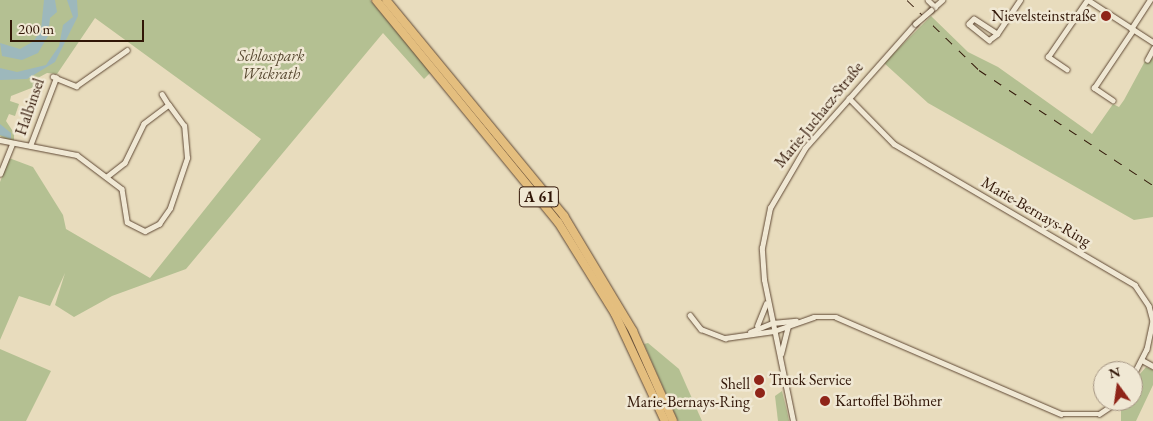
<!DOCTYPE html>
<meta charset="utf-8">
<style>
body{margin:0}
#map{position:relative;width:1153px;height:421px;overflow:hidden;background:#e8dcbd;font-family:"EB Garamond",serif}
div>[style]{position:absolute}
.green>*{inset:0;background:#b4c092}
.water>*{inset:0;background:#9db8bc}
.roads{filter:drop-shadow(0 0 1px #5f4834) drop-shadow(0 0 1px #5f4834)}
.minor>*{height:4.5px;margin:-2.25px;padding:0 2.25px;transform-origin:2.25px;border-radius:2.25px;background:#f0e8d4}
.motorway>*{height:8px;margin:-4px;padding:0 4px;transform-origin:4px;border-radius:4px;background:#e4be7e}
.rail>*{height:1px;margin-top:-0.5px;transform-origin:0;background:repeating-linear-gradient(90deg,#311607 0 9px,transparent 0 18px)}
.bridges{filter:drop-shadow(0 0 1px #5f4834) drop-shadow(0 0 1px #5f4834)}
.minor-bridge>*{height:4.5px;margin:-2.25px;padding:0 2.25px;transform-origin:2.25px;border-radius:2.25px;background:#f0e8d4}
.dots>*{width:14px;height:14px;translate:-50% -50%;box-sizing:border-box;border:2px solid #f0e8d4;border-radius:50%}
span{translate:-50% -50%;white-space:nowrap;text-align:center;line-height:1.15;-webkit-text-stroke:5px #f0e8d4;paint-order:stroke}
.shield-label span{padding:1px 4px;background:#f0e8d4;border:1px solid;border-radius:4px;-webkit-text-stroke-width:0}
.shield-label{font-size:15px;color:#311607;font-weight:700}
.poi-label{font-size:16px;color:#311607}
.right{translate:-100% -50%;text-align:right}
.left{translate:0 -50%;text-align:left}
.park-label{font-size:16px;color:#584931;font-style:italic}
.street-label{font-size:16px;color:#311607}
.north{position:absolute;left:1093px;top:361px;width:50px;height:50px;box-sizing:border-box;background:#f0e8d4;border:1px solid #a49482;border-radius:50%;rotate:346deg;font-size:14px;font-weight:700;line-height:20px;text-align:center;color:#311607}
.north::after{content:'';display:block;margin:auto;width:18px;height:22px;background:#8f2418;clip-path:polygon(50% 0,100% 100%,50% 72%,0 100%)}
.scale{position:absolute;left:10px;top:20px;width:134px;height:22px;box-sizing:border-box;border:2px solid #311607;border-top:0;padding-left:6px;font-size:15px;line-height:18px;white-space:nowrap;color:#311607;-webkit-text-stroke:4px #f0e8d4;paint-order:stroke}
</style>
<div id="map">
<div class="green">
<i style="clip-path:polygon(0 0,370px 0,431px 72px,424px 79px,383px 33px,186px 269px,112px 296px,74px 317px,55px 305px,65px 273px,50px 306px,19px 296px,0 340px,0 182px,9px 158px,33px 167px,63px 215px,66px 229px,150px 278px,261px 139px,95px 18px,57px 74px,47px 73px,34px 80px,34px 87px,11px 96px,10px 101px,19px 104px,15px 116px,9px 114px,6px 121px,14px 133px,14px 143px,0 136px)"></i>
<i style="clip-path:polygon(931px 16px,968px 52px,998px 67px,1092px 134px,1113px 104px,1119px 107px,1124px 100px,1151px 50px,1145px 61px,1153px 58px,1153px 217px,1134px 220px,928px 103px,884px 63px)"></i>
<i style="clip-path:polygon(648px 343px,679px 369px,702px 421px,678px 421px,644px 344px)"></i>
<i style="clip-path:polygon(0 349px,51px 371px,26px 421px,0 421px)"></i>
<i style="clip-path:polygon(1146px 367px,1153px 370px,1153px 385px,1136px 421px,1121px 421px,1121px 402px,1133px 401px,1133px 382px)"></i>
<i style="clip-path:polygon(782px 391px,787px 411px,789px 421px,778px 421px,775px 396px)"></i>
</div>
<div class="water">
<i style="clip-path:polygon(44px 0,55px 0,57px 12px,50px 18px,48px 36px,38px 53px,22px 60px,2px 56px,0 43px,20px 49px,34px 41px,41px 29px)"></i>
<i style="clip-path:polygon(67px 0,77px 0,78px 16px,55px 62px,27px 79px,0 80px,0 68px,17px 72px,46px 65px,59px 46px,63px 25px,73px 17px)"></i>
<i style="clip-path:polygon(0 124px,11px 133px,11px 139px,0 135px)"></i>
</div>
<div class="roads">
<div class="minor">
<i style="left:928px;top:0;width:10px;rotate:45deg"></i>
<i style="left:1088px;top:0;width:77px;rotate:32.9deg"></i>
<i style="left:931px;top:10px;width:15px;rotate:-42deg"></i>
<i style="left:1131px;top:29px;width:35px;rotate:-57deg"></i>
<i style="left:997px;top:34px;width:27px;rotate:-147deg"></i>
<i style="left:974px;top:19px;width:7px;rotate:135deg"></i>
<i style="left:969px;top:24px;width:26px;rotate:39deg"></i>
<i style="left:989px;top:40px;width:10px;rotate:-37deg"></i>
<i style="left:997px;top:34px;width:41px;rotate:-55.9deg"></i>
<i style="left:1147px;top:60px;width:13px;rotate:-61deg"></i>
<i style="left:1067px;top:70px;width:23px;rotate:-146deg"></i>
<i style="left:1048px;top:57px;width:69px;rotate:-55.6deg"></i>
<i style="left:56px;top:78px;width:22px;rotate:22deg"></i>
<i style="left:76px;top:86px;width:62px;rotate:-35.2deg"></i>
<i style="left:162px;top:94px;width:13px;rotate:58deg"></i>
<i style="left:849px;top:98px;width:64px;rotate:45.6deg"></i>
<i style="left:894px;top:144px;width:279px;rotate:30.3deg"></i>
<i style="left:1135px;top:285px;width:25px;rotate:56deg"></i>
<i style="left:1149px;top:306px;width:16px;rotate:75deg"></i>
<i style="left:1153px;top:321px;width:29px;rotate:102deg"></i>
<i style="left:1147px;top:349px;width:30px;rotate:117deg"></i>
<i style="left:1113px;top:101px;width:23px;rotate:-146deg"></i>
<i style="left:1094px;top:88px;width:70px;rotate:-56.1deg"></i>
<i style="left:0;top:140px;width:78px;rotate:11deg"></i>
<i style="left:77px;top:155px;width:56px;rotate:37.1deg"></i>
<i style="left:122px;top:189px;width:33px;rotate:81deg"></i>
<i style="left:127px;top:222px;width:20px;rotate:27deg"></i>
<i style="left:145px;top:231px;width:16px;rotate:-27deg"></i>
<i style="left:159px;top:224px;width:19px;rotate:-55deg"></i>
<i style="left:170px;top:208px;width:53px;rotate:-71.2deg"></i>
<i style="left:187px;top:158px;width:32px;rotate:-95deg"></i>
<i style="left:184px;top:126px;width:26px;rotate:-126deg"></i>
<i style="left:169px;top:105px;width:31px;rotate:143deg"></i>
<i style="left:144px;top:124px;width:43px;rotate:116deg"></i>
<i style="left:125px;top:163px;width:23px;rotate:142deg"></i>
<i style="left:30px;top:146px;width:73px;rotate:-69.1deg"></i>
<i style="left:56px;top:78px;width:3px;rotate:-162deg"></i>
<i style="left:0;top:174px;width:31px;rotate:-68deg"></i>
<i style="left:690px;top:315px;width:18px;rotate:52deg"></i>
<i style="left:701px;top:329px;width:26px;rotate:21deg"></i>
<i style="left:725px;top:338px;width:49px;rotate:-8.1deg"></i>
<i style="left:774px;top:331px;width:42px;rotate:-19.3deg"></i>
<i style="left:814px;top:317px;width:22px"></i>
<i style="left:836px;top:317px;width:245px;rotate:23.3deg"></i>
<i style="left:1061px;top:414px;width:38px"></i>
<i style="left:1099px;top:414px;width:23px;rotate:-34deg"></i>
<i style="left:757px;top:326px;width:24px;rotate:-68deg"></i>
<i style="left:750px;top:332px;width:24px;rotate:-22deg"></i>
<i style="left:772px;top:323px;width:24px;rotate:-5deg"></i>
<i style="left:781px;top:354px;width:29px;rotate:-76deg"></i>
<i style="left:1142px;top:360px;width:13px;rotate:29deg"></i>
<i style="left:793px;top:421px;width:144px;rotate:-101.6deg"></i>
<i style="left:764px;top:280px;width:32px;rotate:-94deg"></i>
<i style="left:762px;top:248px;width:41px;rotate:-78.7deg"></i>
<i style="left:770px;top:208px;width:69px;rotate:-59.7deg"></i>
<i style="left:805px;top:148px;width:166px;rotate:-48.4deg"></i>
</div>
<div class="motorway">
<i style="left:376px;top:0;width:287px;rotate:50.7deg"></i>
<i style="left:558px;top:222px;width:108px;rotate:58.2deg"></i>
<i style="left:615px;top:314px;width:118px;rotate:65deg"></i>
<i style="left:386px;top:0;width:280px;rotate:50.5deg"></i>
<i style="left:564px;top:216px;width:134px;rotate:59deg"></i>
<i style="left:633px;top:331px;width:98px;rotate:66deg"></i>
</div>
</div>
<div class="rail">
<i style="left:907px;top:0;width:100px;rotate:44.2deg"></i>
<i style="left:979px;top:70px;width:209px;rotate:33.5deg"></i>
</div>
<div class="bridges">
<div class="minor-bridge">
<i style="left:915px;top:24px;width:21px;rotate:-41deg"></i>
</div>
</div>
<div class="dots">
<i style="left:1106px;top:16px;background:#8f2418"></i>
<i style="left:759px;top:380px;background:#8f2418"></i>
<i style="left:760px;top:393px;background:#8f2418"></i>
<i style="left:825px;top:401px;background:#8f2418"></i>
</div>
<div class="shield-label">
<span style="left:539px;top:197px">A 61</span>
</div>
<div class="poi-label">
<span class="right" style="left:1096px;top:16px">Nievelsteinstraße</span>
<span class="left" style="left:769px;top:380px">Truck Service</span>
<span class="right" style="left:750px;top:393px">Shell<br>Marie-Bernays-Ring</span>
<span class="left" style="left:835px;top:401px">Kartoffel Böhmer</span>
</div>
<div class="park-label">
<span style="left:271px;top:65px">Schlosspark<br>Wickrath</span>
</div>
<div class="street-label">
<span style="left:30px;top:107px;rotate:-71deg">Halbinsel</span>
<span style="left:819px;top:115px;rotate:-51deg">Marie-Juchacz-Straße</span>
<span style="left:1036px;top:212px;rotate:30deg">Marie-Bernays-Ring</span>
</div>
<div class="north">N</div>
<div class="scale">200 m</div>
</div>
